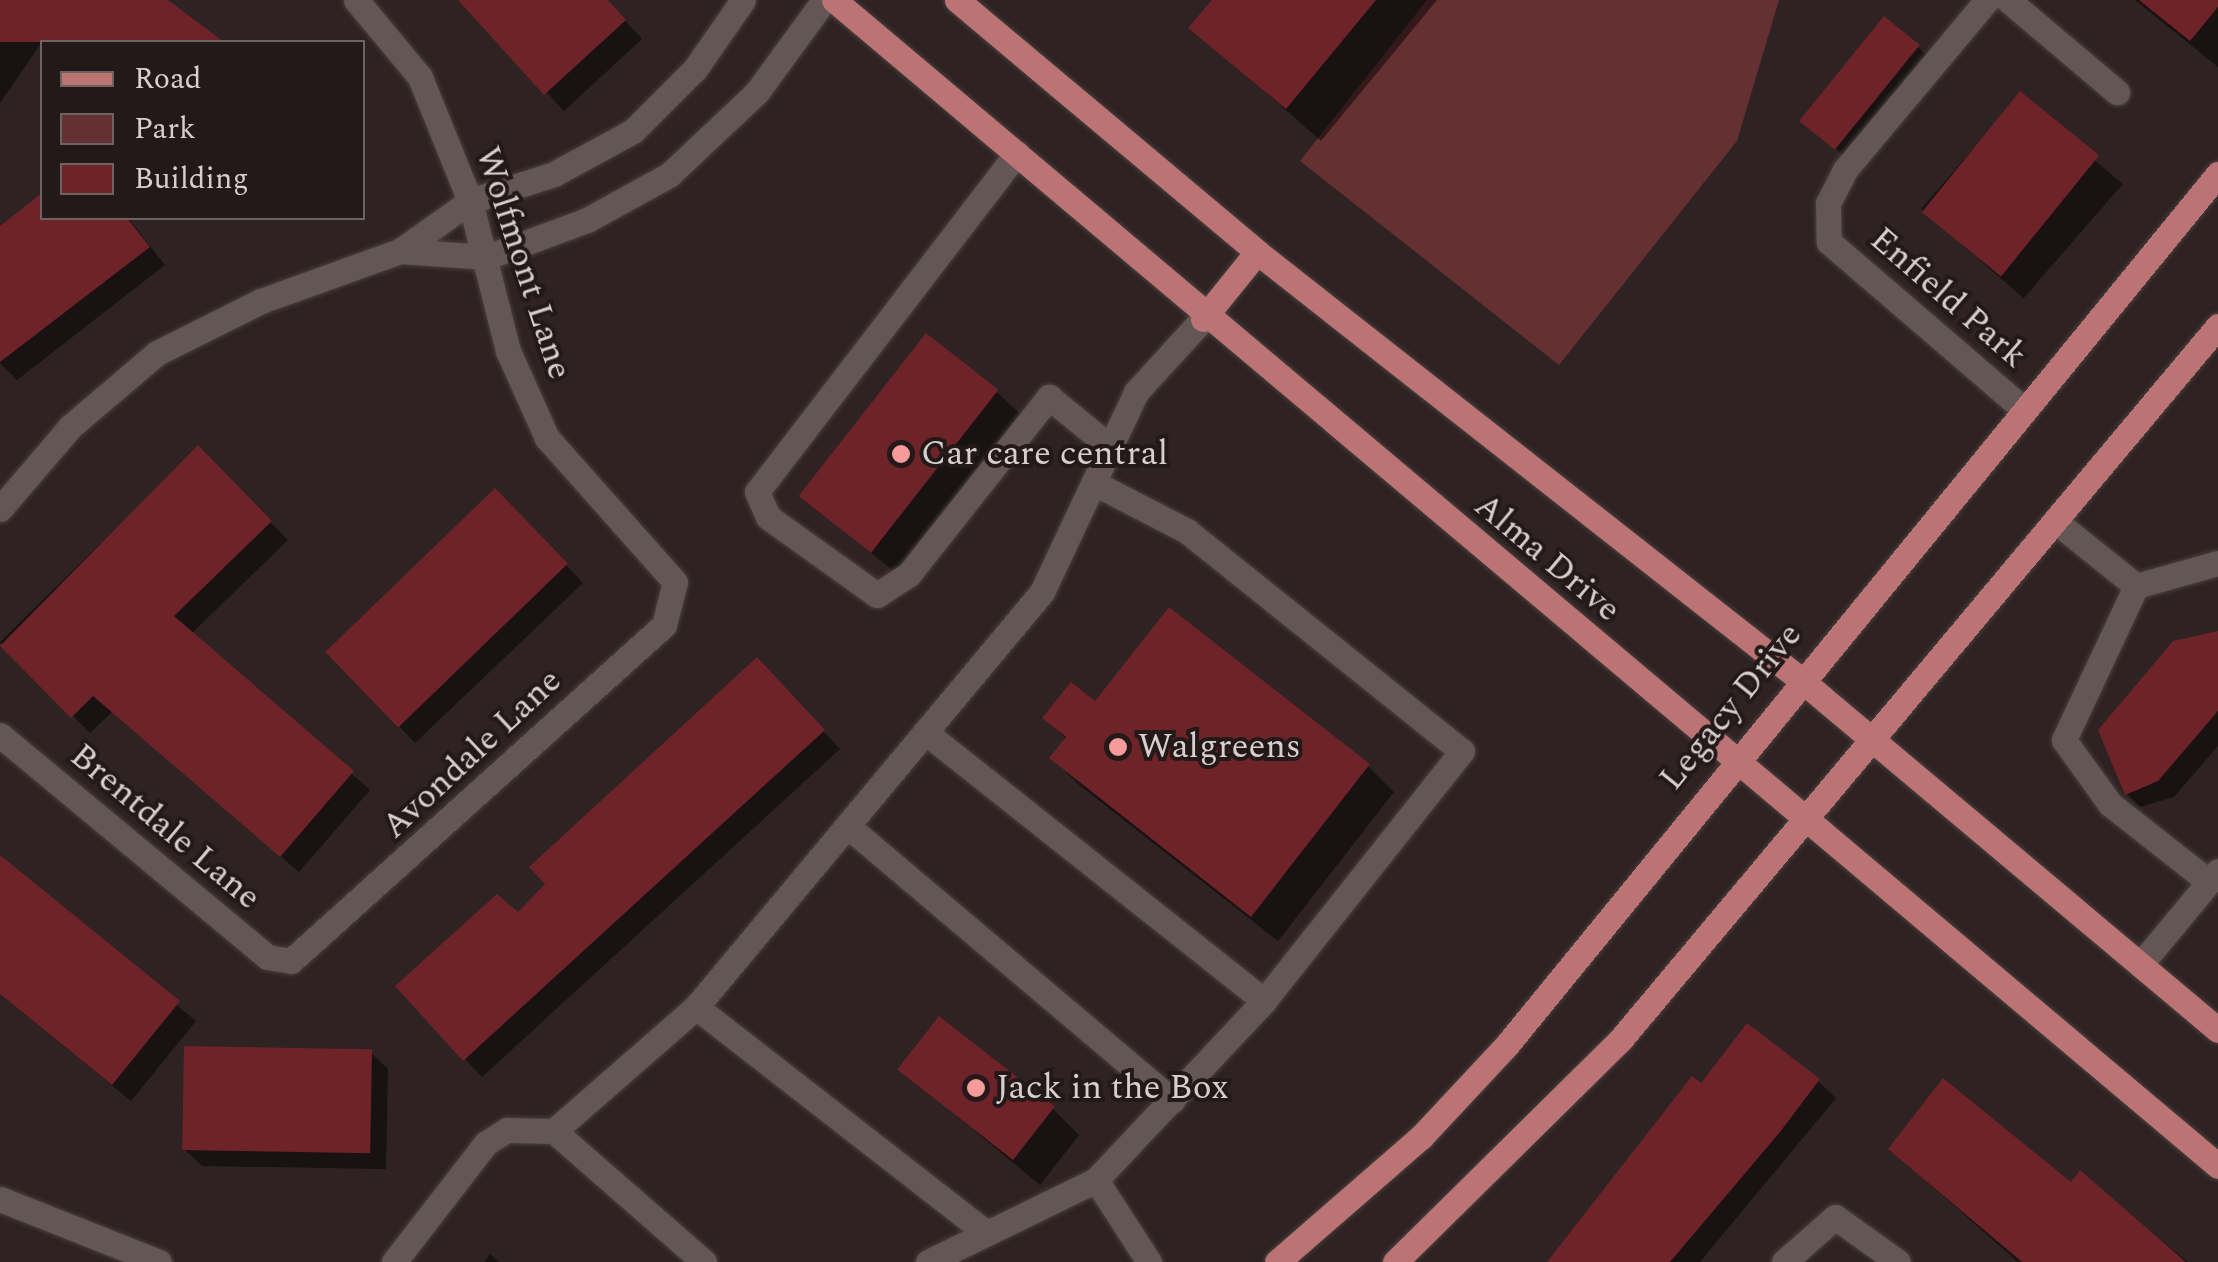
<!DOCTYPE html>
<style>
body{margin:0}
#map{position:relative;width:2218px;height:1262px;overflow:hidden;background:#2e2222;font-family:Spectral,serif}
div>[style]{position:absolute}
.green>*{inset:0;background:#643031}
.shadow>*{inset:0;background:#0007;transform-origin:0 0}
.building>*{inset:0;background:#6d2328;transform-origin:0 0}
.roads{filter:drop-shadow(0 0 2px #483f3e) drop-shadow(0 0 2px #483f3e)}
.minor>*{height:25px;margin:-12.5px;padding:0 12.5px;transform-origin:12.5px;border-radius:12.5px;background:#635655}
.major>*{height:25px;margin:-12.5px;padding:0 12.5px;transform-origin:12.5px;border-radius:12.5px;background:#bc7374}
.dots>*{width:28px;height:28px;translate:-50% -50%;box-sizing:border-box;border:5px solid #241919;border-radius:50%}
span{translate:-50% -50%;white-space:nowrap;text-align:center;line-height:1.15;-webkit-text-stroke:8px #241919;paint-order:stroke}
.street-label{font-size:35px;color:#d7cfcf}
.poi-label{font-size:35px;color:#d7cfcf}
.left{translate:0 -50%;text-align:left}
.legend{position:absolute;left:40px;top:40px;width:325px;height:180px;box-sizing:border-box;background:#241919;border:2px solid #6c6262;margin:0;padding:12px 18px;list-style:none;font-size:30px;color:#d7cfcf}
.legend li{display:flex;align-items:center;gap:20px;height:50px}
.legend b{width:50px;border:2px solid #6c6262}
</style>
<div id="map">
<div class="green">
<i style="clip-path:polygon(1427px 0,1779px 0,1737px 141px,1559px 365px,1300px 161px)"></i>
</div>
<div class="shadow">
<i style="clip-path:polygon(0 0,164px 0,220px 42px,42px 42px,0 103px)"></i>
<i style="clip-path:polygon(461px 0,606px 0,642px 39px,564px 111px)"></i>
<i style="clip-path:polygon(1215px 0,1437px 0,1321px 141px,1192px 28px)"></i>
<i style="clip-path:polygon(2135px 0,2218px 0,2218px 67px)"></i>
<i style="clip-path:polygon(1918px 47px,1936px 64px,1856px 166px,1804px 122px)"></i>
<i style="left:2020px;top:95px;width:136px;height:151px;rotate:41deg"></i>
<i style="clip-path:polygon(42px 196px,42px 218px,128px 218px,165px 265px,17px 380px,0 363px,0 229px)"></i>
<i style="clip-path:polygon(997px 392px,1023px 417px,899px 576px,803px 496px)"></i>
<i style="clip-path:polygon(198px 448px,288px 540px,191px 634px,370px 790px,299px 872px,112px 712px,90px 733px,0 642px)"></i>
<i style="clip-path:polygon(512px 508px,583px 583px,415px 743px,327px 651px)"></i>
<i style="clip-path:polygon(2218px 634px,2218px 746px,2174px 797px,2140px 807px,2124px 791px)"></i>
<i style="clip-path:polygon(774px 678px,840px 749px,482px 1077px,465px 1059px,519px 915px)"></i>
<i style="clip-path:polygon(1045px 718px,1368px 766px,1394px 792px,1278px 941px,1078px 784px,1052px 758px,1067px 740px)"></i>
<i style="clip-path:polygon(0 858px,196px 1021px,131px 1101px,0 994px)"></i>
<i style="clip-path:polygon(370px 1052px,388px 1069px,386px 1169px,202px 1166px,184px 1149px)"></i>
<i style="clip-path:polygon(901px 1070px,1053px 1109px,1079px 1135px,1040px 1185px)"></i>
<i style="clip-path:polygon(1818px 1081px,1836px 1098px,1700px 1262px,1550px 1262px,1702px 1087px)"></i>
<i style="clip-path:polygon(1909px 1166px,2071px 1185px,2080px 1174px,2188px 1262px,2018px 1262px)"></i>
<i style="clip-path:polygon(490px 1254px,499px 1262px,484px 1262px)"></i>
</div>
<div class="building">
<i style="clip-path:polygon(0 0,168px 0,224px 42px,0 42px)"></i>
<i style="clip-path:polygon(458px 0,608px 0,626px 20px,544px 95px)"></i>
<i style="clip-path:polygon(1212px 0,1376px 0,1286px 109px,1188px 28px)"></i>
<i style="clip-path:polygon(2139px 0,2218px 0,2218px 7px,2190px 41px)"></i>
<i style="left:1884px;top:16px;width:46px;height:135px;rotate:39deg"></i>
<i style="left:2020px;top:91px;width:102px;height:156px;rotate:39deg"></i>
<i style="clip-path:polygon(42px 193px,42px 218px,127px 218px,150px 247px,0 362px,0 226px)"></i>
<i style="left:926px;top:333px;width:92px;height:207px;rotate:38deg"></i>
<i style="clip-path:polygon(198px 445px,272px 521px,174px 616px,354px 771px,280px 857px,93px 696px,71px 718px,0 646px)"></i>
<i style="left:495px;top:488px;width:105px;height:236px;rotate:46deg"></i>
<i style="clip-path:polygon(1169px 607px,1370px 764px,1251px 917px,1049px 758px,1066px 737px,1042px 718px,1071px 682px,1095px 701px)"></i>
<i style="clip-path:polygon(2218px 631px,2218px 711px,2158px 781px,2125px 795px,2098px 730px,2173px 641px)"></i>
<i style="clip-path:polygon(757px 657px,825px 730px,463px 1061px,395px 986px,497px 894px,518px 912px,545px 884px,529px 867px)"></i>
<i style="clip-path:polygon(0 855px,180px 1001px,112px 1085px,0 994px)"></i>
<i style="left:939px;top:1016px;width:147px;height:68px;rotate:38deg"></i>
<i style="clip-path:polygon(1747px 1023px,1820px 1079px,1780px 1132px,1670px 1262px,1547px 1262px,1692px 1076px,1701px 1083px)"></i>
<i style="left:184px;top:1046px;width:188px;height:104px;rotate:1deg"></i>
<i style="clip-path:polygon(1943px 1078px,2071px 1182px,2080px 1170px,2186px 1262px,2022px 1262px,1888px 1149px)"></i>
</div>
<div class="roads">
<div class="minor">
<i style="left:1987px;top:0;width:222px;rotate:129.9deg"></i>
<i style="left:1845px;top:170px;width:37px;rotate:117deg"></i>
<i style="left:1828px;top:203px;width:39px;rotate:89deg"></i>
<i style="left:1829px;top:242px;width:252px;rotate:40.7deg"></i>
<i style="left:2008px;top:0;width:143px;rotate:40.2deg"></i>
<i style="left:1017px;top:153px;width:427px;rotate:127.5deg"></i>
<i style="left:757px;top:492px;width:27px;rotate:66deg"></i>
<i style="left:768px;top:517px;width:134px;rotate:35.6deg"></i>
<i style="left:877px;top:595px;width:38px;rotate:-33deg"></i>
<i style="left:909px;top:574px;width:226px;rotate:-51.7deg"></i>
<i style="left:1049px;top:397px;width:79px;rotate:39.3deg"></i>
<i style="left:400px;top:251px;width:87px;rotate:3.9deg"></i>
<i style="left:487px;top:257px;width:107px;rotate:-20.3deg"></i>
<i style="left:587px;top:220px;width:94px;rotate:-28.8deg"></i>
<i style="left:669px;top:175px;width:121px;rotate:-43.3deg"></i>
<i style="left:757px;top:92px;width:114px;rotate:-53.9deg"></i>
<i style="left:1094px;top:483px;width:105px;rotate:27.3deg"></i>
<i style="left:1187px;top:531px;width:352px;rotate:38.7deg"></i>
<i style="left:1462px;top:751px;width:319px;rotate:128.4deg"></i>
<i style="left:0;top:509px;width:108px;rotate:-49.5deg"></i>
<i style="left:70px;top:427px;width:114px;rotate:-40.4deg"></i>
<i style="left:157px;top:353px;width:116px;rotate:-26.6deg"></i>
<i style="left:261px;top:301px;width:148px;rotate:-19.8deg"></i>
<i style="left:400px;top:251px;width:86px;rotate:-35.5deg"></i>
<i style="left:470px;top:201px;width:88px;rotate:-17.8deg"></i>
<i style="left:554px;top:174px;width:90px;rotate:-28.6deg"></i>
<i style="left:633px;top:131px;width:88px;rotate:-45deg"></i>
<i style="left:695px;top:69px;width:84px;rotate:-55.2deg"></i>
<i style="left:2055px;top:521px;width:104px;rotate:38.7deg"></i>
<i style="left:2136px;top:586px;width:85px;rotate:-15.7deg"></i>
<i style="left:2136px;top:586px;width:170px;rotate:115.1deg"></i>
<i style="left:2064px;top:740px;width:79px;rotate:54.3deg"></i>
<i style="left:2110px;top:804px;width:126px;rotate:38.2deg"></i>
<i style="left:925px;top:732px;width:433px;rotate:38.4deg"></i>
<i style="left:1264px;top:1001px;width:245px;rotate:133.2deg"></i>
<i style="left:0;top:735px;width:347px;rotate:39.7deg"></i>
<i style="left:267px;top:957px;width:24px;rotate:9deg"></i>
<i style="left:291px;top:961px;width:502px;rotate:-42.01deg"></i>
<i style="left:664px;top:625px;width:44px;rotate:-75.7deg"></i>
<i style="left:675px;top:582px;width:193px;rotate:-131.6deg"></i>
<i style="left:547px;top:438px;width:95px;rotate:-114.1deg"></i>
<i style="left:508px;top:351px;width:155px;rotate:-104.2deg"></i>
<i style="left:470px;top:201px;width:134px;rotate:-112deg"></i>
<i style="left:420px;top:77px;width:100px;rotate:-129.7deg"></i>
<i style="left:850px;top:828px;width:422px;rotate:40.2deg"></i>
<i style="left:2140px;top:965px;width:122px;rotate:-50.3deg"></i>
<i style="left:696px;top:1007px;width:361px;rotate:37.9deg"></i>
<i style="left:0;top:1199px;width:171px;rotate:21.6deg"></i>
<i style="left:394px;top:1262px;width:150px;rotate:-52.3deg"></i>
<i style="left:486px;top:1143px;width:25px;rotate:-32deg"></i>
<i style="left:507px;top:1130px;width:47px;rotate:1.2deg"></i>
<i style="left:704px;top:1262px;width:199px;rotate:-138.9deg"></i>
<i style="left:554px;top:1131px;width:189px;rotate:-41.1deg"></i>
<i style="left:696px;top:1007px;width:540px;rotate:-50.18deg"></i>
<i style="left:1042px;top:592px;width:221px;rotate:-64.8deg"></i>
<i style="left:1136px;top:392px;width:99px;rotate:-47.5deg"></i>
<i style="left:928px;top:1262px;width:187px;rotate:-26deg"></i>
<i style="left:1096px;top:1180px;width:98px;rotate:57.1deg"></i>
<i style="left:1784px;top:1262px;width:68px;rotate:-41.4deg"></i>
<i style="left:1835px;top:1217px;width:77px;rotate:35.5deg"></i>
</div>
<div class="major">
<i style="left:834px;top:0;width:1810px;rotate:40.11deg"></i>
<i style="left:957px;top:0;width:392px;rotate:40deg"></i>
<i style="left:1257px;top:252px;width:691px;rotate:38.18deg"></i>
<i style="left:1800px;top:679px;width:546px;rotate:40.02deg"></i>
<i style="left:1203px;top:319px;width:86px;rotate:-51.1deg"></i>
<i style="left:1277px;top:1262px;width:191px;rotate:-41deg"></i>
<i style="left:1421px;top:1137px;width:125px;rotate:-47deg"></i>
<i style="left:1506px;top:1046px;width:1126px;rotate:-50.77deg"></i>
<i style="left:1395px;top:1262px;width:317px;rotate:-44.6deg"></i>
<i style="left:1621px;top:1039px;width:930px;rotate:-50.06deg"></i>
</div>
</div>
<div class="dots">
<i style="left:901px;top:454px;background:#f59b9b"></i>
<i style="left:1118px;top:747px;background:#f59b9b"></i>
<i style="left:976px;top:1088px;background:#f59b9b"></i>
</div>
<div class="street-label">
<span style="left:523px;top:263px;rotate:72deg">Wolfmont Lane</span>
<span style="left:1948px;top:298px;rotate:41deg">Enfield Park</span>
<span style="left:1547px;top:558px;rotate:40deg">Alma Drive</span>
<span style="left:1731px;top:707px;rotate:-51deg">Legacy Drive</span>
<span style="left:472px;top:754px;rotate:-43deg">Avondale Lane</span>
<span style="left:165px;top:827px;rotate:40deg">Brentdale Lane</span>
</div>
<div class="poi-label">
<span class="left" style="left:921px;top:454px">Car care central</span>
<span class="left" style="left:1138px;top:747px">Walgreens</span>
<span class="left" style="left:996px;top:1088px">Jack in the Box</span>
</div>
<ul class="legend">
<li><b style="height:12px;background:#bc7374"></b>Road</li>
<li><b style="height:28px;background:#643031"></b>Park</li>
<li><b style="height:28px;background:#6d2328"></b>Building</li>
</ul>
</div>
